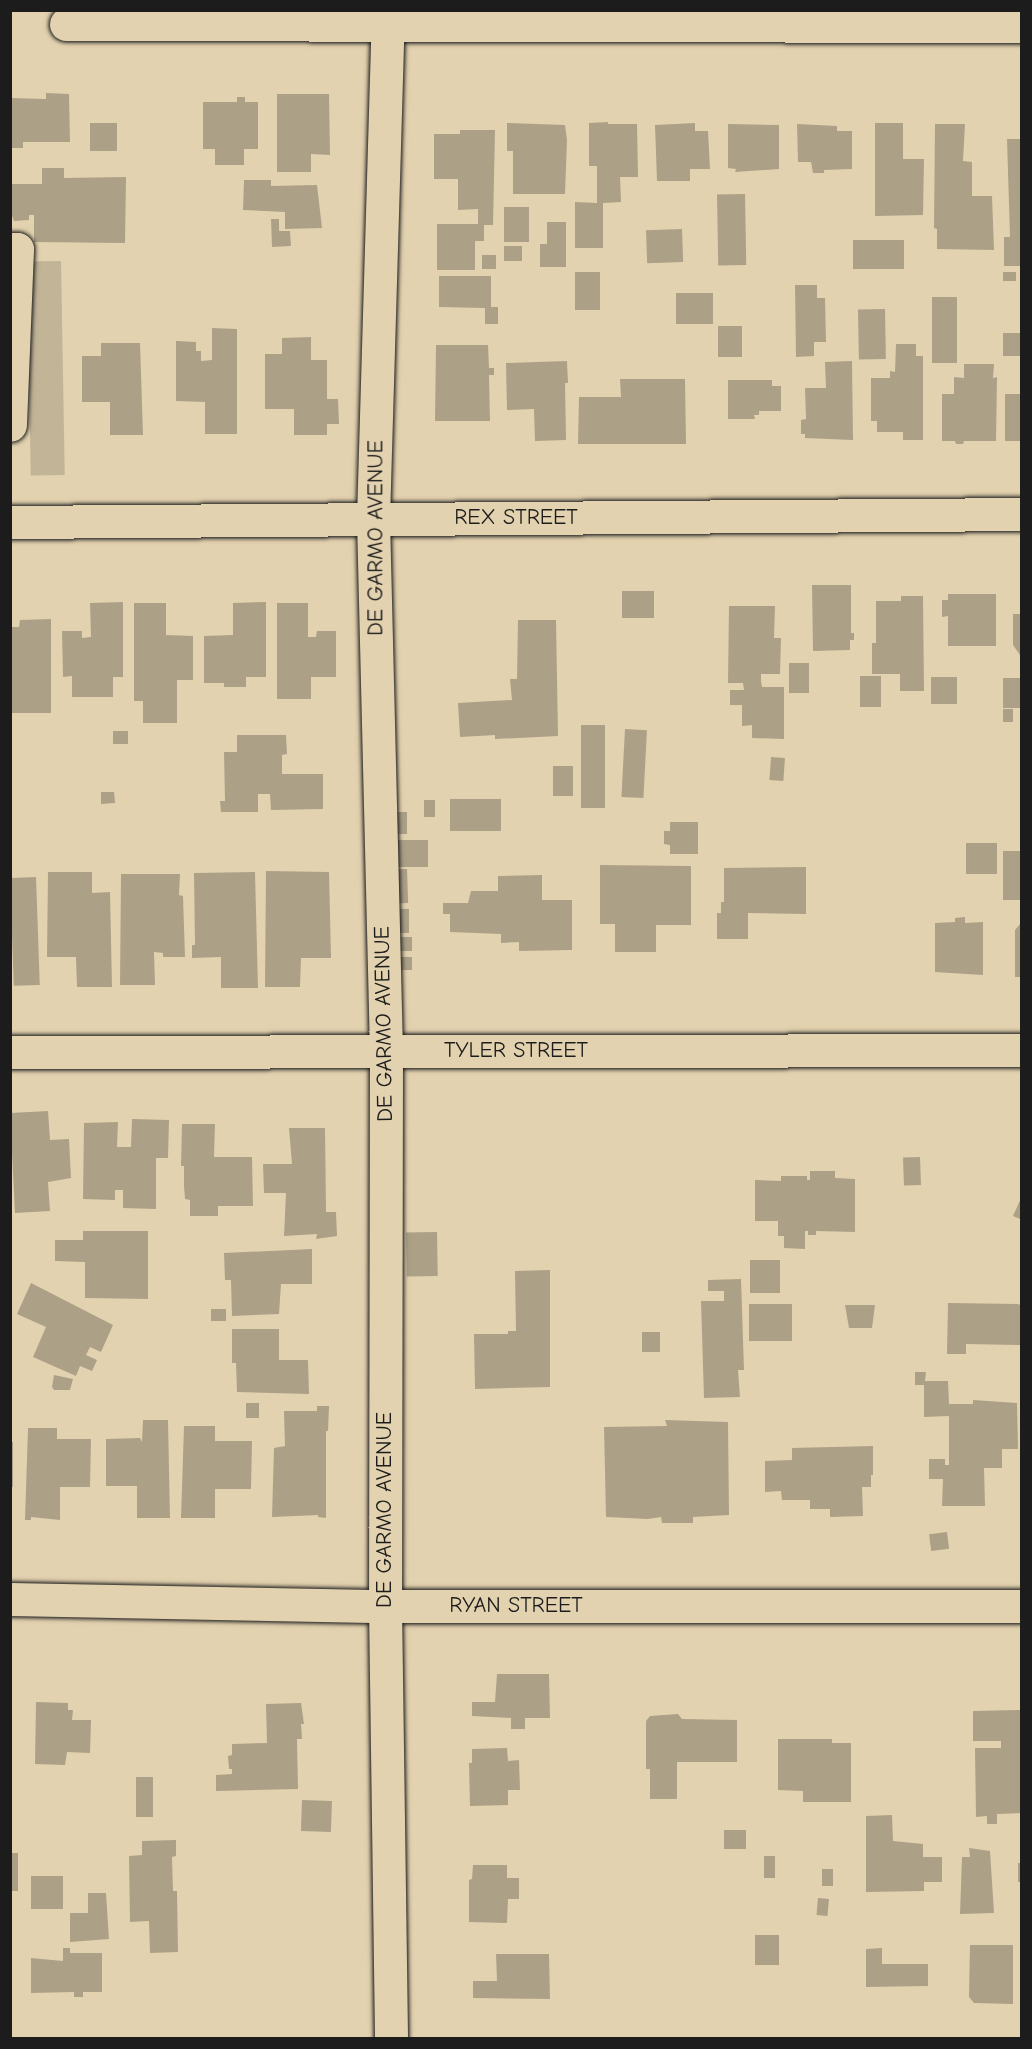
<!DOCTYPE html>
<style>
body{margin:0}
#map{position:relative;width:1032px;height:2049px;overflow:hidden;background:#e3d2af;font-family:"Comic Neue",sans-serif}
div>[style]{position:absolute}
.green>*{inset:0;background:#c2b497;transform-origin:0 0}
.building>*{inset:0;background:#aca087;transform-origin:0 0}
.roads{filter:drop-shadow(0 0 2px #1c1c1c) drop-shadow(0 0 2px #1c1c1c)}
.minor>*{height:33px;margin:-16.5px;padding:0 16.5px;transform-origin:16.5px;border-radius:16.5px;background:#e3d2af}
span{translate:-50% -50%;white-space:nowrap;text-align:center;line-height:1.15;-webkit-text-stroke:6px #e3d2af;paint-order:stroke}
.street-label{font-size:22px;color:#1c1c1c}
.frame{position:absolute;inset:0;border:12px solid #1c1c1c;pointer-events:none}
</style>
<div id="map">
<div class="green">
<i style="left:61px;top:261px;width:214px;height:34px;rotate:89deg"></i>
</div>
<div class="building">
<i style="clip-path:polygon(46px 93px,69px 94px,70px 142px,23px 142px,23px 148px,10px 148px,10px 98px,46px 99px)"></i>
<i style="clip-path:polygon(277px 94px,329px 94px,330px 155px,311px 154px,311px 172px,277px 172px)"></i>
<i style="clip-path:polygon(237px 97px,245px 97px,245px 102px,258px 102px,258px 149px,244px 149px,244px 165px,215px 165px,215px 149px,203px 149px,203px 102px,237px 102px)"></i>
<i style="clip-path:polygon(608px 122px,608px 124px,637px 124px,638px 177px,620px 177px,621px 202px,603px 203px,603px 248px,575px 248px,575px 202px,597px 203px,597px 166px,589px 166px,589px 123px)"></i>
<i style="left:90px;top:123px;width:27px;height:28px"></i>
<i style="clip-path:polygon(507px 123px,565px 125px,567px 140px,565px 194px,513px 194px,513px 151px,507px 151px)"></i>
<i style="clip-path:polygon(695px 123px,695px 131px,708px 131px,710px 169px,690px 169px,690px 181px,657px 181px,655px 125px)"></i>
<i style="clip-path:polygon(875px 123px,903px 123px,903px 159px,924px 159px,923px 215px,875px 216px)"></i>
<i style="clip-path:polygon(728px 124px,779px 125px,779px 169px,735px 172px,736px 169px,728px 168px)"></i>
<i style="clip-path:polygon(797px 124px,837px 126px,837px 131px,852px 131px,852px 169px,824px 170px,824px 173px,813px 173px,811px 162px,798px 162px)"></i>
<i style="clip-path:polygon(935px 124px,965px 124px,963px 161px,972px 162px,972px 196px,992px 196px,994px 250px,937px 249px,937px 229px,934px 228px)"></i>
<i style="clip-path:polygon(460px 130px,495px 130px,493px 225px,484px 225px,484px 241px,475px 241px,475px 270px,437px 270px,437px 224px,478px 224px,478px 209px,458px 210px,458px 179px,434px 179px,434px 134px,460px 134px)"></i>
<i style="clip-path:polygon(1007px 139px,1022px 139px,1022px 266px,1004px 266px,1004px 237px,1010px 237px)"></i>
<i style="clip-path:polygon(42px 168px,64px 168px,64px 178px,126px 177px,125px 243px,34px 242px,34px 215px,29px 215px,29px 220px,14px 221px,10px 211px,12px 184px,42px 184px)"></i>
<i style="clip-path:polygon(244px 180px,271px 180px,271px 186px,317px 185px,322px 228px,285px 229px,285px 212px,243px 210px)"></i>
<i style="left:745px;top:194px;width:71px;height:28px;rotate:89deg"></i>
<i style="left:504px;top:207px;width:25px;height:35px"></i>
<i style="clip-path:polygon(271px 219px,279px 219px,279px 231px,290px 231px,291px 246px,272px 247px)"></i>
<i style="clip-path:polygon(547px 222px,566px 222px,566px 267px,540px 267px,540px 244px,547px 244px)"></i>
<i style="left:682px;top:229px;width:33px;height:36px;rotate:88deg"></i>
<i style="left:853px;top:240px;width:51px;height:29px"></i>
<i style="left:504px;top:246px;width:18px;height:15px"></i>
<i style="left:482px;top:255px;width:14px;height:14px"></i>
<i style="left:575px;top:272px;width:25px;height:38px"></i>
<i style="left:1003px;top:272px;width:13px;height:9px"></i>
<i style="clip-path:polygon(439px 276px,491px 276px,491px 307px,498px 307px,498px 324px,485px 324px,485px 308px,439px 307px)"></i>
<i style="clip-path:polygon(795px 285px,817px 285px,817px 298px,825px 298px,826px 342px,814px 342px,814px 356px,796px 357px)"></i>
<i style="left:676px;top:293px;width:37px;height:31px"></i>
<i style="left:932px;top:297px;width:25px;height:66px"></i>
<i style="left:885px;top:309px;width:50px;height:27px;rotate:89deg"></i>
<i style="left:718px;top:326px;width:24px;height:31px"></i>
<i style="clip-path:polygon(212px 328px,237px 329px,237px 434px,205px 434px,205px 402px,176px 401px,176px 341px,196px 342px,196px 351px,201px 351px,201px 361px,212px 360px)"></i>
<i style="left:1003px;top:333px;width:19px;height:23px"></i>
<i style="clip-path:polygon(311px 337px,311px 360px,327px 360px,327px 399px,338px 399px,339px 424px,327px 424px,327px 435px,294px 435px,294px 409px,265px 409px,265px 354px,282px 354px,282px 338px)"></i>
<i style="clip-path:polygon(101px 343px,140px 343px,143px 435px,110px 435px,110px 402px,82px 402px,82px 356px,101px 356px)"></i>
<i style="clip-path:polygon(896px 344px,916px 344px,916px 356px,923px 356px,923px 440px,903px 440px,903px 432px,877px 432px,877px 421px,871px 421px,871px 378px,890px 378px,890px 371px,895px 372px)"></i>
<i style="clip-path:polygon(436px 345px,488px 345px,489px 368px,494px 368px,494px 375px,489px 375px,490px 421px,435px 421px)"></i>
<i style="clip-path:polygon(567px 361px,568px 383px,565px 383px,566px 440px,535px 441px,534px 409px,507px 410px,506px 363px)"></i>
<i style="clip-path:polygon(852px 361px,853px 440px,805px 438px,805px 434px,801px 434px,801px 420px,806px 419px,805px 388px,826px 388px,825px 362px)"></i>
<i style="clip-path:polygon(964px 364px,994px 364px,993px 378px,997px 377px,996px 441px,964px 441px,963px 444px,956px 444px,955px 441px,942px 441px,942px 394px,954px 394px,954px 377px,964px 378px)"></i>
<i style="clip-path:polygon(620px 379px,685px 379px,686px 444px,578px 444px,579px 397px,621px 397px)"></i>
<i style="clip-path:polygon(728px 380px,772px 380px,772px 386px,781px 386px,781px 411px,759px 411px,759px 415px,754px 415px,755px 419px,728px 419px)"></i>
<i style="left:1005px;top:394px;width:17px;height:47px"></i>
<i style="clip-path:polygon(812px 585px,851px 585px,851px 633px,854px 633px,854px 640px,850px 640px,850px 650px,813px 651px)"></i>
<i style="left:622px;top:591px;width:32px;height:27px"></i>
<i style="clip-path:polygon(948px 594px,996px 594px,996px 646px,948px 646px,948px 616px,942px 617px,942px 600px,948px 600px)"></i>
<i style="clip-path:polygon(901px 596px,923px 596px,924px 691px,900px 691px,900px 674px,872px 674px,872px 643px,876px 643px,876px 601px,901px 601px)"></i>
<i style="clip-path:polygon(123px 602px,123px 677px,113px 677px,113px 697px,72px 697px,72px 676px,63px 677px,62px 631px,82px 631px,82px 638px,91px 637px,90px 603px)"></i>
<i style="clip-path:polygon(266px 602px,266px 677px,246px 677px,246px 687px,224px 687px,224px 683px,204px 683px,204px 636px,233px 635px,233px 603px)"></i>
<i style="clip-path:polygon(134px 603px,166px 603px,166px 635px,193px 636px,193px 680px,177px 680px,177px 723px,143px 723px,143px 701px,134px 701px)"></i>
<i style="clip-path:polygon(277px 603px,308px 603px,308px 637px,316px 637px,317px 631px,336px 631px,336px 677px,311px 677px,311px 699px,277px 699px)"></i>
<i style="clip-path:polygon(729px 606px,775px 606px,774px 638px,781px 638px,780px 674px,761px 674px,761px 681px,762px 687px,784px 687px,784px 739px,752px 738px,752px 725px,742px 726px,742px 705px,730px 705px,730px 690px,744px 690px,743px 683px,728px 683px)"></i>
<i style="clip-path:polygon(1013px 614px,1022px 614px,1022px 658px,1013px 645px)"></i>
<i style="clip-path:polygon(51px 619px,51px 713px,10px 713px,10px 627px,19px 627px,20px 620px)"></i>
<i style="clip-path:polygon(518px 620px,556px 620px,558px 736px,495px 739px,495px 735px,460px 737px,458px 703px,512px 700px,510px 679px,517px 679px)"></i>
<i style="left:789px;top:663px;width:20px;height:30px"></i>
<i style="left:881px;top:676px;width:31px;height:21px;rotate:90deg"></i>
<i style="left:931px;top:677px;width:26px;height:27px"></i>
<i style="left:1003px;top:678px;width:19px;height:30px"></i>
<i style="left:1003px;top:709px;width:10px;height:13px"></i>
<i style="left:581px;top:725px;width:24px;height:83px"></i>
<i style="left:625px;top:729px;width:22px;height:68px;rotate:3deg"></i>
<i style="left:113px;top:731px;width:15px;height:13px"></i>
<i style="clip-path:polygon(237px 735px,286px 735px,287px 754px,282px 755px,282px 774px,323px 774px,323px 809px,271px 810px,270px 794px,258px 794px,258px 812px,221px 812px,220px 801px,225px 801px,224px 752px,237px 752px)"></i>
<i style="left:771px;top:757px;width:14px;height:23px;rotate:4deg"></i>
<i style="left:553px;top:766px;width:20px;height:30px"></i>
<i style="clip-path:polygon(101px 792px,114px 792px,115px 803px,101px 804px)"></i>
<i style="left:450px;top:799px;width:51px;height:32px"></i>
<i style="left:424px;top:800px;width:11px;height:17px"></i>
<i style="left:389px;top:812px;width:18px;height:22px"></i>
<i style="clip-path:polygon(670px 822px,698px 822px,698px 854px,670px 854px,670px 845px,664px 844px,664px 831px,670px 831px)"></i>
<i style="left:390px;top:840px;width:38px;height:27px"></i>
<i style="left:966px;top:843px;width:31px;height:31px"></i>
<i style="left:1003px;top:851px;width:19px;height:49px"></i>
<i style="clip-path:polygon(600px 865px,691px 866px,691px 925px,656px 925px,656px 952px,615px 952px,615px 924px,600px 924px)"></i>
<i style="clip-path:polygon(806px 867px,806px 914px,748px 913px,748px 939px,717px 939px,717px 913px,721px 913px,721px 902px,724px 902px,724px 868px)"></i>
<i style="left:407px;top:869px;width:34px;height:16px;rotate:88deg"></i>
<i style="clip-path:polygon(266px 871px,329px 872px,331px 958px,301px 958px,300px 987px,265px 987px)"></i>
<i style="clip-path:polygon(48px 872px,92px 872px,92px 893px,110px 892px,112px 987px,77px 987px,76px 957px,47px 957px)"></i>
<i style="clip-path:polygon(255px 872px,258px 988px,221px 988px,221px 957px,192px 958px,192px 945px,195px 945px,194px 873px)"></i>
<i style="clip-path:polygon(121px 874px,180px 874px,179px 895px,183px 896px,185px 957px,163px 957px,163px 953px,154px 952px,155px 985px,120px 985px)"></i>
<i style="clip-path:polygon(542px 875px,542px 900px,572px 900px,572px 950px,519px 951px,519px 942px,501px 943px,501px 934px,450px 932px,450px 914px,443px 914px,443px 903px,468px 903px,471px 891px,498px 891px,498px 876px)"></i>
<i style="left:36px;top:877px;width:108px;height:26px;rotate:88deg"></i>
<i style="left:392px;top:909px;width:17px;height:24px"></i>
<i style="clip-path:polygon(965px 917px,965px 923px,983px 922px,983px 975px,935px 972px,935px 923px,955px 922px,955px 918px)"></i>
<i style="clip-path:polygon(1022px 922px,1022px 977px,1015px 977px,1015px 930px)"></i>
<i style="left:412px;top:937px;width:14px;height:19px;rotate:90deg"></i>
<i style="left:412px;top:957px;width:13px;height:18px;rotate:90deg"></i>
<i style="clip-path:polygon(48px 1111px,50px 1140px,69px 1139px,71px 1178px,48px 1182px,50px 1211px,15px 1213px,10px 1113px)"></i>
<i style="clip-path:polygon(132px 1119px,169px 1120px,168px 1158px,156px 1158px,156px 1209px,123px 1208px,123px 1190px,115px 1190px,115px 1200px,83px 1199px,84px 1123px,118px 1122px,117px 1147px,131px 1147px)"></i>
<i style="clip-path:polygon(182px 1124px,215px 1124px,214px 1157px,252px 1157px,253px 1206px,218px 1206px,218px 1216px,190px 1216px,190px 1200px,185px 1199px,184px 1186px,184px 1166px,181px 1166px)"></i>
<i style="clip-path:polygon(289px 1128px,325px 1128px,326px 1212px,336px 1212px,337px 1236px,316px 1239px,317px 1234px,284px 1236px,286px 1193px,264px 1193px,263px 1164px,292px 1164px)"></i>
<i style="left:920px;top:1157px;width:28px;height:17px;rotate:88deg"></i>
<i style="clip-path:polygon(810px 1171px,835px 1171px,835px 1178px,855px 1179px,855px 1232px,816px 1231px,816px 1235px,808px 1235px,808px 1231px,805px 1231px,805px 1249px,784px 1248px,784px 1236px,778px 1236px,778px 1221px,755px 1221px,755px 1180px,781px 1181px,781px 1176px,807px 1176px,807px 1180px,810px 1180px)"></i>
<i style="clip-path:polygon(1022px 1196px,1022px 1220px,1013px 1216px)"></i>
<i style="clip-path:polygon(83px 1231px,148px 1231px,148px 1299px,85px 1298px,85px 1262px,55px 1261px,55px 1240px,83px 1240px)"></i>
<i style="left:437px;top:1232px;width:44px;height:31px;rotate:89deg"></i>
<i style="clip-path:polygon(312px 1249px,312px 1284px,281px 1284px,279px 1314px,232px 1316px,231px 1280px,225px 1280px,224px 1253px)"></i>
<i style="left:750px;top:1260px;width:30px;height:33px"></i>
<i style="clip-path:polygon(550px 1270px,550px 1387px,475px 1389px,474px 1334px,508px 1334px,508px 1331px,516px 1331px,515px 1271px)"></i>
<i style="clip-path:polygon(741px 1279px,744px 1370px,738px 1370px,740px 1397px,704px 1398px,701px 1301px,724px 1301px,724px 1291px,708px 1291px,708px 1280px)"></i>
<i style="clip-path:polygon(31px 1283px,113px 1325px,101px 1352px,90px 1347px,86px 1355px,97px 1360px,92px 1371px,80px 1366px,76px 1376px,33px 1357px,46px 1327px,17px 1314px)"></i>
<i style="clip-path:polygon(948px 1303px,1018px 1304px,1022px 1306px,1021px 1345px,966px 1344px,966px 1354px,947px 1354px)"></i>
<i style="left:792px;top:1304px;width:37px;height:43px;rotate:90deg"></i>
<i style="clip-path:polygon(845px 1305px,875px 1305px,872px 1328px,849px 1328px)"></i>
<i style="left:211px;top:1309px;width:15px;height:12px"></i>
<i style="clip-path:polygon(232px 1329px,279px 1329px,279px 1360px,308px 1360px,309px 1394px,237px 1392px,236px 1363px,232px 1363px)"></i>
<i style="left:642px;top:1332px;width:18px;height:20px"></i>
<i style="clip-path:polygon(915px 1372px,926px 1372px,925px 1381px,948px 1381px,949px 1404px,973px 1404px,973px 1400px,1017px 1403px,1018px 1449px,1002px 1449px,1002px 1468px,984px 1468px,985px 1506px,942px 1506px,943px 1479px,929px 1479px,929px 1459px,945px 1459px,945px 1465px,949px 1465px,949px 1416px,924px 1417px,924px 1385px,915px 1385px)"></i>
<i style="clip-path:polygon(54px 1375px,73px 1379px,70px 1390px,54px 1390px,52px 1387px)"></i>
<i style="left:246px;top:1403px;width:13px;height:15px"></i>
<i style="clip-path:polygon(317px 1406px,329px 1406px,328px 1431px,326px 1431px,326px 1518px,318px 1517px,318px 1515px,272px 1517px,274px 1448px,285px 1446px,284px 1411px,317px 1411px)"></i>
<i style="clip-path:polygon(143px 1420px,168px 1420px,170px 1518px,137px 1518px,137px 1486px,106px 1486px,106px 1439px,140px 1438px,142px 1442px)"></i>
<i style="clip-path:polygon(665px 1420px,728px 1422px,729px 1515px,693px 1517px,693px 1523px,662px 1523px,661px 1517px,648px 1519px,606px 1517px,604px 1427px,667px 1426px)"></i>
<i style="clip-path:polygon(184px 1426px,215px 1426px,215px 1441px,252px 1441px,251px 1489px,215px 1489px,215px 1518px,181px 1518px)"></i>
<i style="clip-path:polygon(28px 1428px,57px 1428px,57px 1439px,91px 1439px,90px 1487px,60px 1487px,60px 1520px,31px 1517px,31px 1520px,25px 1520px)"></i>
<i style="left:10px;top:1442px;width:3px;height:45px"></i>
<i style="clip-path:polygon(873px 1446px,873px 1475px,871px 1475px,871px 1487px,862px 1487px,863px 1516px,830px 1517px,830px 1509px,810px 1509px,810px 1500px,782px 1500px,781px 1491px,765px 1492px,765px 1461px,792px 1460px,792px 1448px)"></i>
<i style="left:947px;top:1532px;width:17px;height:18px;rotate:83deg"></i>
<i style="clip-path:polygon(497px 1674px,549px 1674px,550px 1718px,525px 1718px,525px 1729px,511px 1729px,511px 1718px,472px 1716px,472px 1702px,495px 1702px)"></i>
<i style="clip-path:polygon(36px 1702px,68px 1703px,68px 1710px,73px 1710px,72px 1720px,91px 1720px,90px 1753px,67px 1752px,65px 1765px,35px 1764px)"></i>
<i style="clip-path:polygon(301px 1703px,304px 1724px,301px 1724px,302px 1739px,297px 1739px,298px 1789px,216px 1791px,216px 1775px,232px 1774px,232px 1769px,229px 1769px,228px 1756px,232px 1755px,232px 1744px,267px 1743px,266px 1704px)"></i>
<i style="clip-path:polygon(1022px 1710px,1022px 1813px,997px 1814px,997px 1824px,987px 1824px,987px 1816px,976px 1817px,975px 1748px,1001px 1748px,1001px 1741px,973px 1741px,973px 1711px)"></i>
<i style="clip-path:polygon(678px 1714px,682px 1719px,737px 1720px,737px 1762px,677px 1762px,677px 1799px,650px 1799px,650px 1769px,646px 1769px,646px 1721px,650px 1716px)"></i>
<i style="clip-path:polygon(778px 1739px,832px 1739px,832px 1743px,851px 1743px,851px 1802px,803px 1802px,803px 1791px,778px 1790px)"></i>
<i style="clip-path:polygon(507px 1748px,508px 1761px,519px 1760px,520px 1790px,508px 1790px,508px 1805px,470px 1806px,469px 1763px,472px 1763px,472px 1749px)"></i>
<i style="left:136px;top:1777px;width:17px;height:40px"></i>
<i style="left:302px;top:1800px;width:30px;height:31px;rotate:2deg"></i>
<i style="clip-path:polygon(892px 1815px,893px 1841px,923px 1844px,923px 1857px,942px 1857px,942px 1882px,924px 1882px,924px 1891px,866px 1892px,866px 1816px)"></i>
<i style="left:724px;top:1830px;width:22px;height:19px"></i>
<i style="clip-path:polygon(176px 1840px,176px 1856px,172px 1857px,173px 1891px,177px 1891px,178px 1952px,150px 1953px,149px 1921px,130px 1922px,129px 1856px,142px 1855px,142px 1841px)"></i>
<i style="clip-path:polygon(969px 1848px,990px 1851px,994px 1913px,960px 1914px,962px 1857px,970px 1857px)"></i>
<i style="left:10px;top:1853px;width:8px;height:38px"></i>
<i style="left:764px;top:1856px;width:11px;height:22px"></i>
<i style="left:1018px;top:1863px;width:4px;height:19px"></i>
<i style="clip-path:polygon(473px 1865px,507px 1865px,507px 1878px,519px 1878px,519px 1899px,508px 1899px,507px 1923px,469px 1922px,469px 1880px,472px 1879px)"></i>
<i style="left:822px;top:1869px;width:11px;height:17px"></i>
<i style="left:31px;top:1876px;width:32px;height:33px"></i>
<i style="clip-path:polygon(88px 1893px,106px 1893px,109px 1939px,70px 1942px,70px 1913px,88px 1913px)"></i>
<i style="left:818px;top:1898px;width:11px;height:17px;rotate:5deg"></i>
<i style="left:779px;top:1935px;width:30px;height:24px;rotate:90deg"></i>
<i style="clip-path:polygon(970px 1945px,1013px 1945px,1013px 2004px,974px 2003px,969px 1997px)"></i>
<i style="clip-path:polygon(63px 1948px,70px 1948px,70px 1953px,102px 1953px,102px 1992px,83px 1992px,83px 1997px,74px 1997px,74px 1992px,31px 1993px,31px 1958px,63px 1961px)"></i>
<i style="clip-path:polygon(882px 1948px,882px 1964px,928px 1964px,928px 1986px,866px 1987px,866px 1949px)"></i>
<i style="clip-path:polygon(496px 1954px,549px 1954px,550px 1999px,473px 1998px,473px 1981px,497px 1981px)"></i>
</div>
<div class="roads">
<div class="minor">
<i style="left:388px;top:10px;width:509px;rotate:91.69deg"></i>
<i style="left:373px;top:519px;width:532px;rotate:88.6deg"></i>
<i style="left:386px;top:1051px;width:555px;rotate:90.1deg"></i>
<i style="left:385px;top:1606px;width:432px;rotate:89.2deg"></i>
<i style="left:66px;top:24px;width:956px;rotate:0.12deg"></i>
<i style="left:10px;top:249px;width:7px"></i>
<i style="left:17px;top:249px;width:176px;rotate:92.3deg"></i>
<i style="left:10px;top:522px;width:1012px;rotate:-0.45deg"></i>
<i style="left:10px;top:1052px;width:1012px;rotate:-0.11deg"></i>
<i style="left:10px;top:1599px;width:375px;rotate:1.1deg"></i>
<i style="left:385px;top:1606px;width:637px"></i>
</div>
</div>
<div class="street-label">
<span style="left:516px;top:518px">REX STREET</span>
<span style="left:376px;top:538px;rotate:-90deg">DE GARMO AVENUE</span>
<span style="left:384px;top:1024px;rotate:-91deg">DE GARMO AVENUE</span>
<span style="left:516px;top:1051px">TYLER STREET</span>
<span style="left:385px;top:1510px;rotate:-90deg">DE GARMO AVENUE</span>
<span style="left:516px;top:1606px">RYAN STREET</span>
</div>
<div class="frame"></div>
</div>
